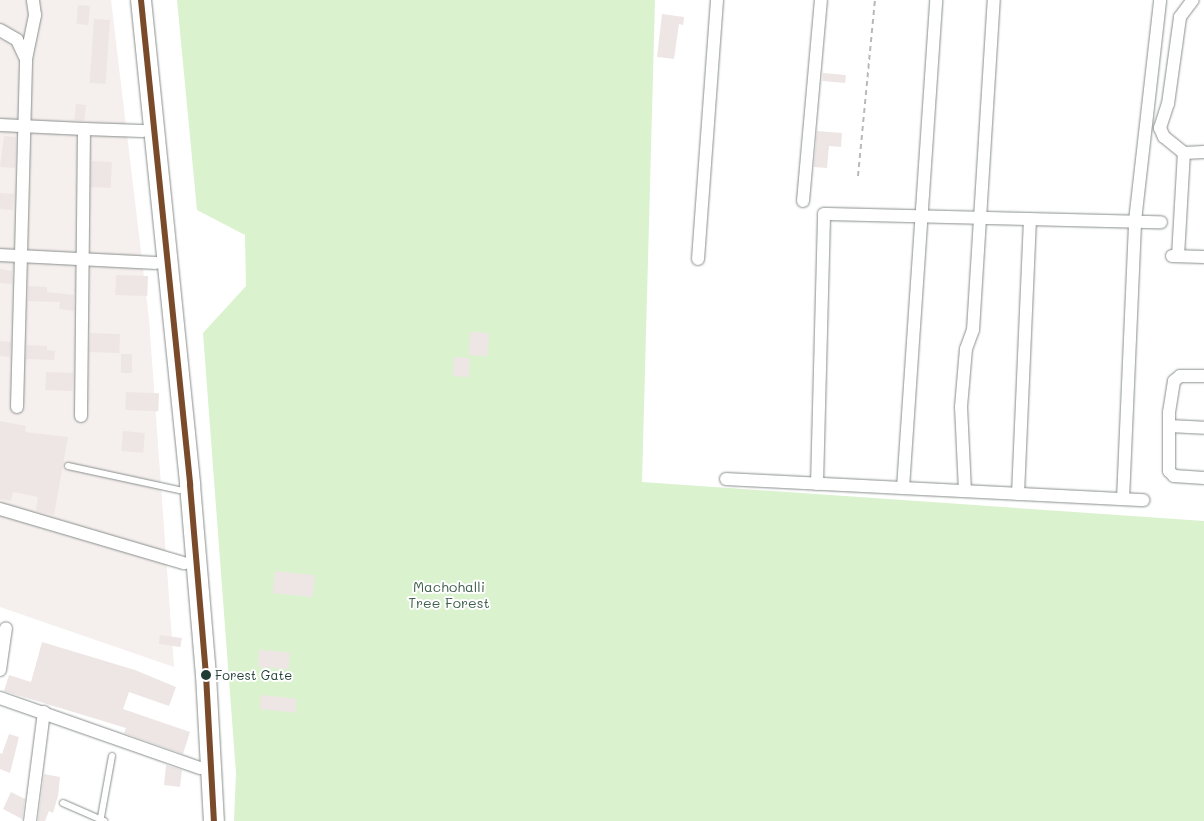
<!DOCTYPE html>
<style>
body{margin:0}
#map{position:relative;width:1204px;height:821px;overflow:hidden;background:#fff;font-family:Mali,sans-serif}
div>[style]{position:absolute}
.built>*{inset:0;background:#f5efed}
.green>*{inset:0;background:#daf2ce}
.building>*{inset:0;background:#eee6e4;transform-origin:0 0}
.path>*{height:2px;margin-top:-1px;transform-origin:0;background:repeating-linear-gradient(90deg,#b6b9b8 0 5px,transparent 0 9px)}
.roads{filter:drop-shadow(0 0 1px #898f8d) drop-shadow(0 0 1px #898f8d)}
.service>*{height:6px;margin:-3px;padding:0 3px;transform-origin:3px;border-radius:3px;background:#fff}
.minor>*{height:12px;margin:-6px;padding:0 6px;transform-origin:6px;border-radius:6px;background:#fff}
.primary>*{height:20px;margin:-10px;padding:0 10px;transform-origin:10px;border-radius:10px;background:#fff}
.bus-1>*{height:6px;margin:-3px;padding:0 3px;transform-origin:3px;border-radius:3px;background:#7a4b2a}
.dots>*{width:14px;height:14px;translate:-50% -50%;box-sizing:border-box;border:2px solid #fff;border-radius:50%}
span{translate:-50% -50%;white-space:nowrap;text-align:center;line-height:1.15;-webkit-text-stroke:4px #fff;paint-order:stroke}
.bus-label{font-size:13px;color:#1f3d34}
.left{translate:0 -50%;text-align:left}
.park-label{font-size:14px;color:#3e5f4b}
</style>
<div id="map">
<div class="built">
<i style="clip-path:polygon(0 0,111px 0,149px 319px,174px 667px,0 607px)"></i>
</div>
<div class="green">
<i style="clip-path:polygon(177px 0,655px 0,642px 482px,1204px 521px,1204px 821px,234px 821px,236px 773px,203px 333px,246px 286px,245px 235px,197px 210px)"></i>
</div>
<div class="building">
<i style="left:78px;top:5px;width:12px;height:19px;rotate:5deg"></i>
<i style="clip-path:polygon(662px 14px,684px 17px,683px 25px,679px 24px,674px 59px,657px 57px)"></i>
<i style="left:94px;top:19px;width:16px;height:64px;rotate:4deg"></i>
<i style="left:823px;top:73px;width:23px;height:8px;rotate:5deg"></i>
<i style="left:76px;top:104px;width:10px;height:16px;rotate:6deg"></i>
<i style="clip-path:polygon(817px 131px,842px 133px,841px 147px,829px 146px,827px 168px,814px 167px)"></i>
<i style="clip-path:polygon(4px 136px,16px 137px,15px 168px,0 167px)"></i>
<i style="left:92px;top:161px;width:20px;height:26px;rotate:3deg"></i>
<i style="left:0;top:193px;width:14px;height:16px;rotate:4deg"></i>
<i style="clip-path:polygon(0 269px,12px 271px,12px 284px,0 283px)"></i>
<i style="left:116px;top:275px;width:32px;height:20px;rotate:2deg"></i>
<i style="clip-path:polygon(28px 286px,47px 287px,47px 292px,74px 295px,74px 311px,59px 309px,60px 302px,28px 301px)"></i>
<i style="left:470px;top:332px;width:19px;height:23px;rotate:3deg"></i>
<i style="left:90px;top:333px;width:30px;height:19px;rotate:2deg"></i>
<i style="left:0;top:341px;width:11px;height:15px;rotate:5deg"></i>
<i style="clip-path:polygon(27px 345px,47px 346px,47px 350px,55px 351px,54px 360px,26px 359px)"></i>
<i style="left:121px;top:354px;width:11px;height:19px"></i>
<i style="left:454px;top:357px;width:16px;height:19px;rotate:4deg"></i>
<i style="left:46px;top:372px;width:27px;height:18px;rotate:2deg"></i>
<i style="left:126px;top:392px;width:33px;height:18px;rotate:2deg"></i>
<i style="clip-path:polygon(0 421px,26px 426px,25px 432px,68px 437px,54px 515px,36px 511px,38px 497px,13px 492px,11px 501px,0 499px)"></i>
<i style="left:123px;top:431px;width:22px;height:20px;rotate:5deg"></i>
<i style="left:275px;top:571px;width:40px;height:22px;rotate:6deg"></i>
<i style="left:160px;top:635px;width:22px;height:9px;rotate:8deg"></i>
<i style="clip-path:polygon(42px 642px,135px 670px,176px 687px,169px 706px,129px 692px,123px 709px,190px 732px,183px 754px,124px 733px,126px 728px,4px 691px,9px 675px,31px 682px)"></i>
<i style="left:259px;top:650px;width:31px;height:17px;rotate:4deg"></i>
<i style="left:261px;top:695px;width:36px;height:14px;rotate:6deg"></i>
<i style="clip-path:polygon(9px 734px,19px 737px,10px 773px,0 769px,0 753px,2px 754px)"></i>
<i style="clip-path:polygon(166px 765px,182px 770px,180px 787px,164px 785px)"></i>
<i style="clip-path:polygon(44px 774px,60px 777px,58px 796px,53px 813px,49px 811px,45px 821px,38px 821px)"></i>
<i style="clip-path:polygon(11px 792px,25px 799px,22px 819px,3px 809px)"></i>
</div>
<div class="path">
<i style="left:858px;top:176px;width:177px;rotate:-84.5deg"></i>
</div>
<div class="roads">
<div class="service">
<i style="left:68px;top:466px;width:114px;rotate:12.2deg"></i>
<i style="left:63px;top:803px;width:45px;rotate:23.7deg"></i>
<i style="left:101px;top:817px;width:62px;rotate:-79.8deg"></i>
</div>
<div class="minor">
<i style="left:0;top:30px;width:20px;rotate:30deg"></i>
<i style="left:17px;top:40px;width:21px;rotate:65deg"></i>
<i style="left:26px;top:59px;width:45px;rotate:-78.4deg"></i>
<i style="left:35px;top:15px;width:15px;rotate:-98deg"></i>
<i style="left:0;top:125px;width:84px;rotate:2.7deg"></i>
<i style="left:84px;top:129px;width:287px;rotate:90.6deg"></i>
<i style="left:84px;top:129px;width:59px;rotate:1.9deg"></i>
<i style="left:1184px;top:153px;width:26px;rotate:-141deg"></i>
<i style="left:1164px;top:137px;width:10px;rotate:-114deg"></i>
<i style="left:1160px;top:128px;width:25px;rotate:-72deg"></i>
<i style="left:1168px;top:104px;width:88px;rotate:-82.1deg"></i>
<i style="left:1180px;top:17px;width:21px;rotate:-53deg"></i>
<i style="left:803px;top:201px;width:202px;rotate:-84.9deg"></i>
<i style="left:0;top:255px;width:156px;rotate:2.9deg"></i>
<i style="left:1172px;top:256px;width:32px;rotate:2deg"></i>
<i style="left:1178px;top:256px;width:103px;rotate:-86.7deg"></i>
<i style="left:1184px;top:153px;width:20px;rotate:-3deg"></i>
<i style="left:698px;top:259px;width:260px;rotate:-85.8deg"></i>
<i style="left:1204px;top:376px;width:24px;rotate:180deg"></i>
<i style="left:1180px;top:376px;width:8px;rotate:140deg"></i>
<i style="left:1174px;top:381px;width:31px;rotate:99deg"></i>
<i style="left:1169px;top:412px;width:59px;rotate:90deg"></i>
<i style="left:1169px;top:471px;width:7px;rotate:45deg"></i>
<i style="left:1174px;top:476px;width:30px;rotate:4deg"></i>
<i style="left:17px;top:407px;width:348px;rotate:-88.5deg"></i>
<i style="left:1169px;top:426px;width:35px;rotate:3deg"></i>
<i style="left:726px;top:479px;width:418px;rotate:2.9deg"></i>
<i style="left:817px;top:484px;width:270px;rotate:-88.5deg"></i>
<i style="left:824px;top:214px;width:337px;rotate:1.4deg"></i>
<i style="left:903px;top:488px;width:489px;rotate:-86.1deg"></i>
<i style="left:965px;top:491px;width:84px;rotate:-92.7deg"></i>
<i style="left:961px;top:407px;width:58px;rotate:-85.1deg"></i>
<i style="left:966px;top:349px;width:20px;rotate:-70deg"></i>
<i style="left:973px;top:330px;width:331px;rotate:-86.4deg"></i>
<i style="left:1018px;top:494px;width:275px;rotate:-87.5deg"></i>
<i style="left:1123px;top:499px;width:278px;rotate:-87.5deg"></i>
<i style="left:1135px;top:221px;width:222px;rotate:-83.5deg"></i>
<i style="left:0;top:509px;width:192px;rotate:16.4deg"></i>
<i style="left:0;top:670px;width:42px;rotate:-81.9deg"></i>
<i style="left:0;top:698px;width:212px;rotate:19.3deg"></i>
<i style="left:30px;top:821px;width:110px;rotate:-82.7deg"></i>
</div>
<div class="primary">
<i style="left:141px;top:0;width:487px;rotate:84.2deg"></i>
<i style="left:190px;top:485px;width:191px;rotate:85.2deg"></i>
<i style="left:206px;top:675px;width:146px;rotate:86.9deg"></i>
</div>
</div>
<div class="bus-1">
<i style="left:141px;top:0;width:487px;rotate:84.2deg"></i>
<i style="left:190px;top:485px;width:191px;rotate:85.2deg"></i>
<i style="left:206px;top:675px;width:146px;rotate:86.9deg"></i>
</div>
<div class="dots">
<i style="left:206px;top:675px;background:#1f3d34"></i>
</div>
<div class="bus-label">
<span class="left" style="left:215px;top:675px">Forest Gate</span>
</div>
<div class="park-label">
<span style="left:449px;top:595px">Machohalli<br>Tree Forest</span>
</div>
</div>
